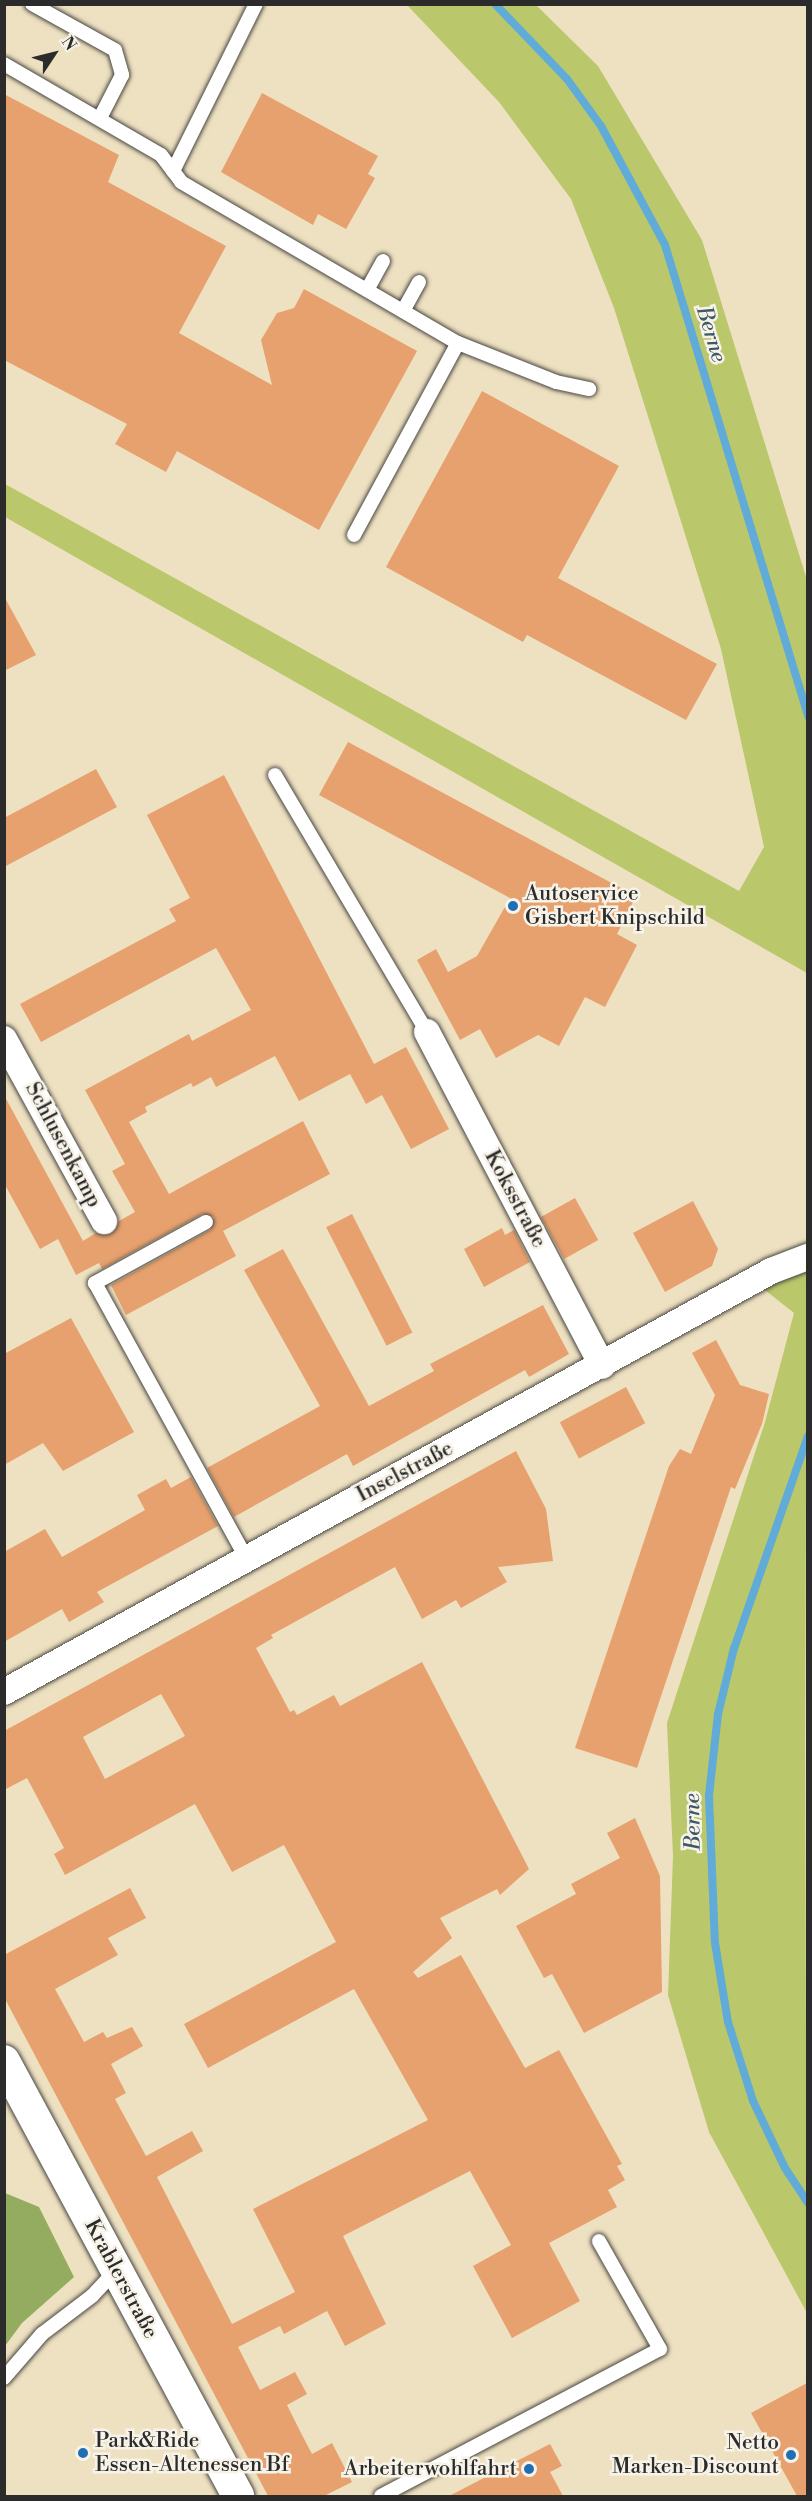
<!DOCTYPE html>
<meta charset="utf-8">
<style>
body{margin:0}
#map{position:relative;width:812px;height:2501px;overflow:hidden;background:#eee1c1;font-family:"Libre Bodoni",serif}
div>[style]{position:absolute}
.green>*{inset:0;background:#bac86b}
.forest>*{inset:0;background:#93ac5f}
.stream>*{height:8px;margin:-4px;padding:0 4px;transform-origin:4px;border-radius:4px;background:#60abd8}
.building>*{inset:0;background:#e7a16e;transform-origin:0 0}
.roads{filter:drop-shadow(0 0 2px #484642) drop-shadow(0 0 2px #484642)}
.service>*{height:14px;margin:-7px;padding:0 7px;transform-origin:7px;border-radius:7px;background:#fff}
.minor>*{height:26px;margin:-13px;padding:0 13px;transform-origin:13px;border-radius:13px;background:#fff}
.tertiary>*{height:32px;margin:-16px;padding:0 16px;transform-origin:16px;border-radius:16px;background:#fff}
.dots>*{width:16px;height:16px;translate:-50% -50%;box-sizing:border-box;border:3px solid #f7f3e8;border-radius:50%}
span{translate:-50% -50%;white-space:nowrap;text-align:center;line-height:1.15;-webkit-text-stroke:5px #f7f3e8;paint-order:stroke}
.poi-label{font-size:21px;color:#2b2b2b}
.left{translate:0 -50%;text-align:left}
.right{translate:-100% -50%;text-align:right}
.street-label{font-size:21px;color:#2b2b2b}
.water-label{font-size:22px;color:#3e5868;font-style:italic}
.frame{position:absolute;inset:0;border:6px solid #2b2b2b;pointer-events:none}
.north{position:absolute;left:24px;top:24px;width:60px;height:60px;-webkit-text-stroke:4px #f7f3e8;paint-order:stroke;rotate:55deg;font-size:16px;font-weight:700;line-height:24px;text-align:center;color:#2b2b2b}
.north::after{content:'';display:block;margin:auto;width:21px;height:27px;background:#2b2b2b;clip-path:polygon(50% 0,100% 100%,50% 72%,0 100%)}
</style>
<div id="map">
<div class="green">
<i style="clip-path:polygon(407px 5px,536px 5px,598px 66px,702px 240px,807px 580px,807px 973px,5px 517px,5px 484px,739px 891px,764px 847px,721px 649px,614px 308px,571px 199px,499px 102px)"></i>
<i style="clip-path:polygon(807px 1261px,805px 1745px,807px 2313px,709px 2132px,668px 1995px,673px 1856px,667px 1723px,765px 1422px,794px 1313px,756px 1283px)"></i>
</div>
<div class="forest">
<i style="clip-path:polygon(5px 2193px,39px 2207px,74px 2277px,22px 2323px,5px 2346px)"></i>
</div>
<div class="stream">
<i style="left:495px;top:4px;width:104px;rotate:46.2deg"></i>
<i style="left:567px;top:79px;width:58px;rotate:54.1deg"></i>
<i style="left:601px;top:126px;width:135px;rotate:61.7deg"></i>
<i style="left:665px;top:245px;width:493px;rotate:73.1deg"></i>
<i style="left:808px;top:1436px;width:225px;rotate:109.2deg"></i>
<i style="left:734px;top:1648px;width:68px;rotate:103.6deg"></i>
<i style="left:718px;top:1714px;width:82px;rotate:96.3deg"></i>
<i style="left:709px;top:1796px;width:147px;rotate:87.7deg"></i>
<i style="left:715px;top:1943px;width:80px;rotate:80.7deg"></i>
<i style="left:728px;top:2022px;width:83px;rotate:72.4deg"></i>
<i style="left:753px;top:2101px;width:74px;rotate:64.5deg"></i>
<i style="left:785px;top:2168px;width:42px;rotate:56.7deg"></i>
</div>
<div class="building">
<i style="clip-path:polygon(262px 93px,378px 156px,368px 174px,375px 178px,346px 229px,318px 214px,313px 225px,221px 172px)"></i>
<i style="clip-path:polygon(4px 94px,119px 155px,108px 182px,226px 246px,179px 333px,272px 385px,261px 340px,277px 313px,294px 308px,304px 289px,417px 351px,319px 530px,177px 451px,166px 472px,115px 444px,127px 424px,4px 360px)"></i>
<i style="clip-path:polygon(482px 391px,619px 466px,558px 578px,717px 664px,686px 720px,527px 635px,523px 642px,386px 567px)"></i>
<i style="clip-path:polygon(4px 596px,36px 655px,4px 671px)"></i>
<i style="clip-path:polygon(348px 742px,636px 896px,617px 934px,637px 945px,605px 1007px,585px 997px,559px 1046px,538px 1035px,496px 1058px,480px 1029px,460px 1040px,417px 960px,436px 949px,448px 972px,477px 956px,510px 898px,319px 795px)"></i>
<i style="clip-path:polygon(96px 769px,117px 807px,4px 867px,4px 818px)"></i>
<i style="clip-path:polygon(224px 775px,374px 1064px,406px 1047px,449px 1129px,411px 1149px,382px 1095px,366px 1104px,350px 1074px,299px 1101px,275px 1056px,216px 1087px,211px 1077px,193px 1087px,191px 1083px,145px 1107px,147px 1112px,129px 1122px,169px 1194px,303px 1121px,330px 1174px,223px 1231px,236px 1256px,126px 1315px,111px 1285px,210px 1230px,214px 1217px,202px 1214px,102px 1269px,99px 1263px,76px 1275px,58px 1239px,40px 1249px,4px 1183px,4px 1095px,83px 1241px,96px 1233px,111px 1234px,119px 1221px,135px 1212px,112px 1171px,125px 1164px,85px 1090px,189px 1034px,192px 1041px,251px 1010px,216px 948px,41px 1042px,20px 1004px,176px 921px,169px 909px,190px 898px,147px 815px)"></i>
<i style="left:575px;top:1198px;width:48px;height:39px;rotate:61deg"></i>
<i style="clip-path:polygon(693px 1201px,718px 1249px,712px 1266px,665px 1292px,633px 1233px)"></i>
<i style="left:352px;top:1214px;width:133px;height:29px;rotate:63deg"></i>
<i style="clip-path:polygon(502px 1228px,505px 1235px,514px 1230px,530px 1262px,484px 1287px,464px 1249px)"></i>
<i style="clip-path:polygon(283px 1249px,369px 1406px,434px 1371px,430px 1364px,543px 1305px,569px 1354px,529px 1377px,525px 1370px,353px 1466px,347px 1454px,234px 1517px,207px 1468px,320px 1406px,244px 1270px)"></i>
<i style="clip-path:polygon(71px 1318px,134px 1432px,63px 1471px,43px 1443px,4px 1465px,4px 1354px)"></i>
<i style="clip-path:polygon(716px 1340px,740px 1385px,769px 1394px,762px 1424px,735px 1489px,731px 1487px,637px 1768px,575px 1748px,669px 1466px,680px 1449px,691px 1454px,715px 1395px,692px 1353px)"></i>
<i style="left:626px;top:1387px;width:41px;height:75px;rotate:62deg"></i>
<i style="clip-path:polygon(evenodd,516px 1451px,546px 1509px,553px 1561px,498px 1567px,507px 1582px,461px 1608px,456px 1600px,422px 1619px,395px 1567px,271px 1635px,273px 1638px,256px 1648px,290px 1712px,294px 1710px,297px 1715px,334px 1695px,340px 1706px,422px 1662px,529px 1869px,500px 1895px,497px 1889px,440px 1918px,452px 1938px,413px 1972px,418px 1978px,461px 1955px,525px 2068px,559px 2050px,622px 2164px,617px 2166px,625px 2180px,608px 2190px,617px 2207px,549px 2243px,580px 2301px,512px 2338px,473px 2266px,511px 2245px,470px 2171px,343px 2236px,386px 2324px,345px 2346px,327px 2311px,284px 2334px,280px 2326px,238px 2347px,260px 2390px,295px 2372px,307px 2394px,287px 2405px,301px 2433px,312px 2454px,332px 2443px,352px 2482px,324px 2496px,268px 2496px,4px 1997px,4px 1955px,130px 1888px,146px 1918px,108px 1938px,118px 1955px,55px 1989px,84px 2042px,103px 2032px,107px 2038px,132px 2027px,143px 2046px,111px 2064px,126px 2093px,115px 2099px,146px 2156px,192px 2131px,203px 2151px,157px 2177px,232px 2324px,295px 2292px,253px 2209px,428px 2120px,354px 1989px,208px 2068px,184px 2024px,336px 1942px,284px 1845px,232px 1872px,195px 1804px,65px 1875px,54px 1854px,64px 1848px,27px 1778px,4px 1790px,4px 1731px,516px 1451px,161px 1694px,185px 1736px,105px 1779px,83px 1737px,161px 1694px)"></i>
<i style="clip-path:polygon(191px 1477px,218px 1526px,97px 1592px,104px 1602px,69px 1622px,62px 1609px,4px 1642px,4px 1552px,45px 1529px,62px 1557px,145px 1510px,137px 1495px,166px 1479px,171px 1488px)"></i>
<i style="clip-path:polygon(635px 1818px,660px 1876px,662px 1992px,584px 2033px,552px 1974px,544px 1978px,516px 1926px,576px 1894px,571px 1884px,620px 1858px,607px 1833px)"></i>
<i style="clip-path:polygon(807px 2383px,807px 2496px,797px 2496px,751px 2413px)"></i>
<i style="clip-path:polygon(550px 2444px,562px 2466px,550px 2472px,563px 2496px,449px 2496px)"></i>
</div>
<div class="roads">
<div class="service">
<i style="left:32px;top:4px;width:95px;rotate:29deg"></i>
<i style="left:115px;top:50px;width:26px;rotate:74deg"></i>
<i style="left:122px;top:75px;width:48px;rotate:117.1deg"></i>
<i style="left:4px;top:64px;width:181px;rotate:30.1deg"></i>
<i style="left:161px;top:155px;width:34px;rotate:53deg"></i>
<i style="left:181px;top:182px;width:320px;rotate:30.2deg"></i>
<i style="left:458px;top:343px;width:105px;rotate:21.7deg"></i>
<i style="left:556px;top:382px;width:34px;rotate:12deg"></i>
<i style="left:173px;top:171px;width:186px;rotate:-63.6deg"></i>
<i style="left:367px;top:290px;width:33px;rotate:-61deg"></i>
<i style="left:403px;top:311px;width:33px;rotate:-61deg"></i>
<i style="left:354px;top:535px;width:218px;rotate:-61.6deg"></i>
<i style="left:275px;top:775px;width:299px;rotate:59.4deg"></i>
<i style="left:206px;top:1222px;width:127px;rotate:151.2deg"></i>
<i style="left:95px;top:1283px;width:314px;rotate:61.2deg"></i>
<i style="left:4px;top:2378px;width:58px;rotate:-49.2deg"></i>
<i style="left:42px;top:2334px;width:63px;rotate:-37.2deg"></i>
<i style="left:92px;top:2296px;width:35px;rotate:-47deg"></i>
<i style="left:381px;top:2496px;width:315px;rotate:-27.8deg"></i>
<i style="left:660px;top:2349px;width:124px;rotate:-119.5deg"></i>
</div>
<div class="minor">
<i style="left:427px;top:1032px;width:377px;rotate:62.3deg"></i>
<i style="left:4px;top:1039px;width:208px;rotate:61.2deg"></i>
<i style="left:4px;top:1692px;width:875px;rotate:-28.76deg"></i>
<i style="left:771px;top:1271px;width:40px;rotate:-21deg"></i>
</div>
<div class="tertiary">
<i style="left:4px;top:2061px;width:494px;rotate:61.7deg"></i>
</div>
</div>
<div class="dots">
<i style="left:513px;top:906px;background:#1f6fb2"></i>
<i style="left:83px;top:2453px;background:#1f6fb2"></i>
<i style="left:791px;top:2455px;background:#1f6fb2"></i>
<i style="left:529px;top:2469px;background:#1f6fb2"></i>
</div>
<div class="poi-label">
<span class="left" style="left:525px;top:906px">Autoservice<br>Gisbert Knipschild</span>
<span class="left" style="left:95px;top:2453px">Park&amp;Ride<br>Essen-Altenessen Bf</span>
<span class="right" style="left:779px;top:2455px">Netto<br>Marken-Discount</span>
<span class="right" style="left:517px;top:2469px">Arbeiterwohlfahrt</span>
</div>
<div class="street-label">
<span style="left:63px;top:1145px;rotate:62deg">Schlusenkamp</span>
<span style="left:515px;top:1199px;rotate:62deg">Koksstraße</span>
<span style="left:405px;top:1472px;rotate:-28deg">Inselstraße</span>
<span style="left:121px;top:2279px;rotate:62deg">Krablerstraße</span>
</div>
<div class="water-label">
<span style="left:711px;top:334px;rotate:73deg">Berne</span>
<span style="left:693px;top:1822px;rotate:-91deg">Berne</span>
</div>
<div class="frame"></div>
<div class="north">N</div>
</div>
